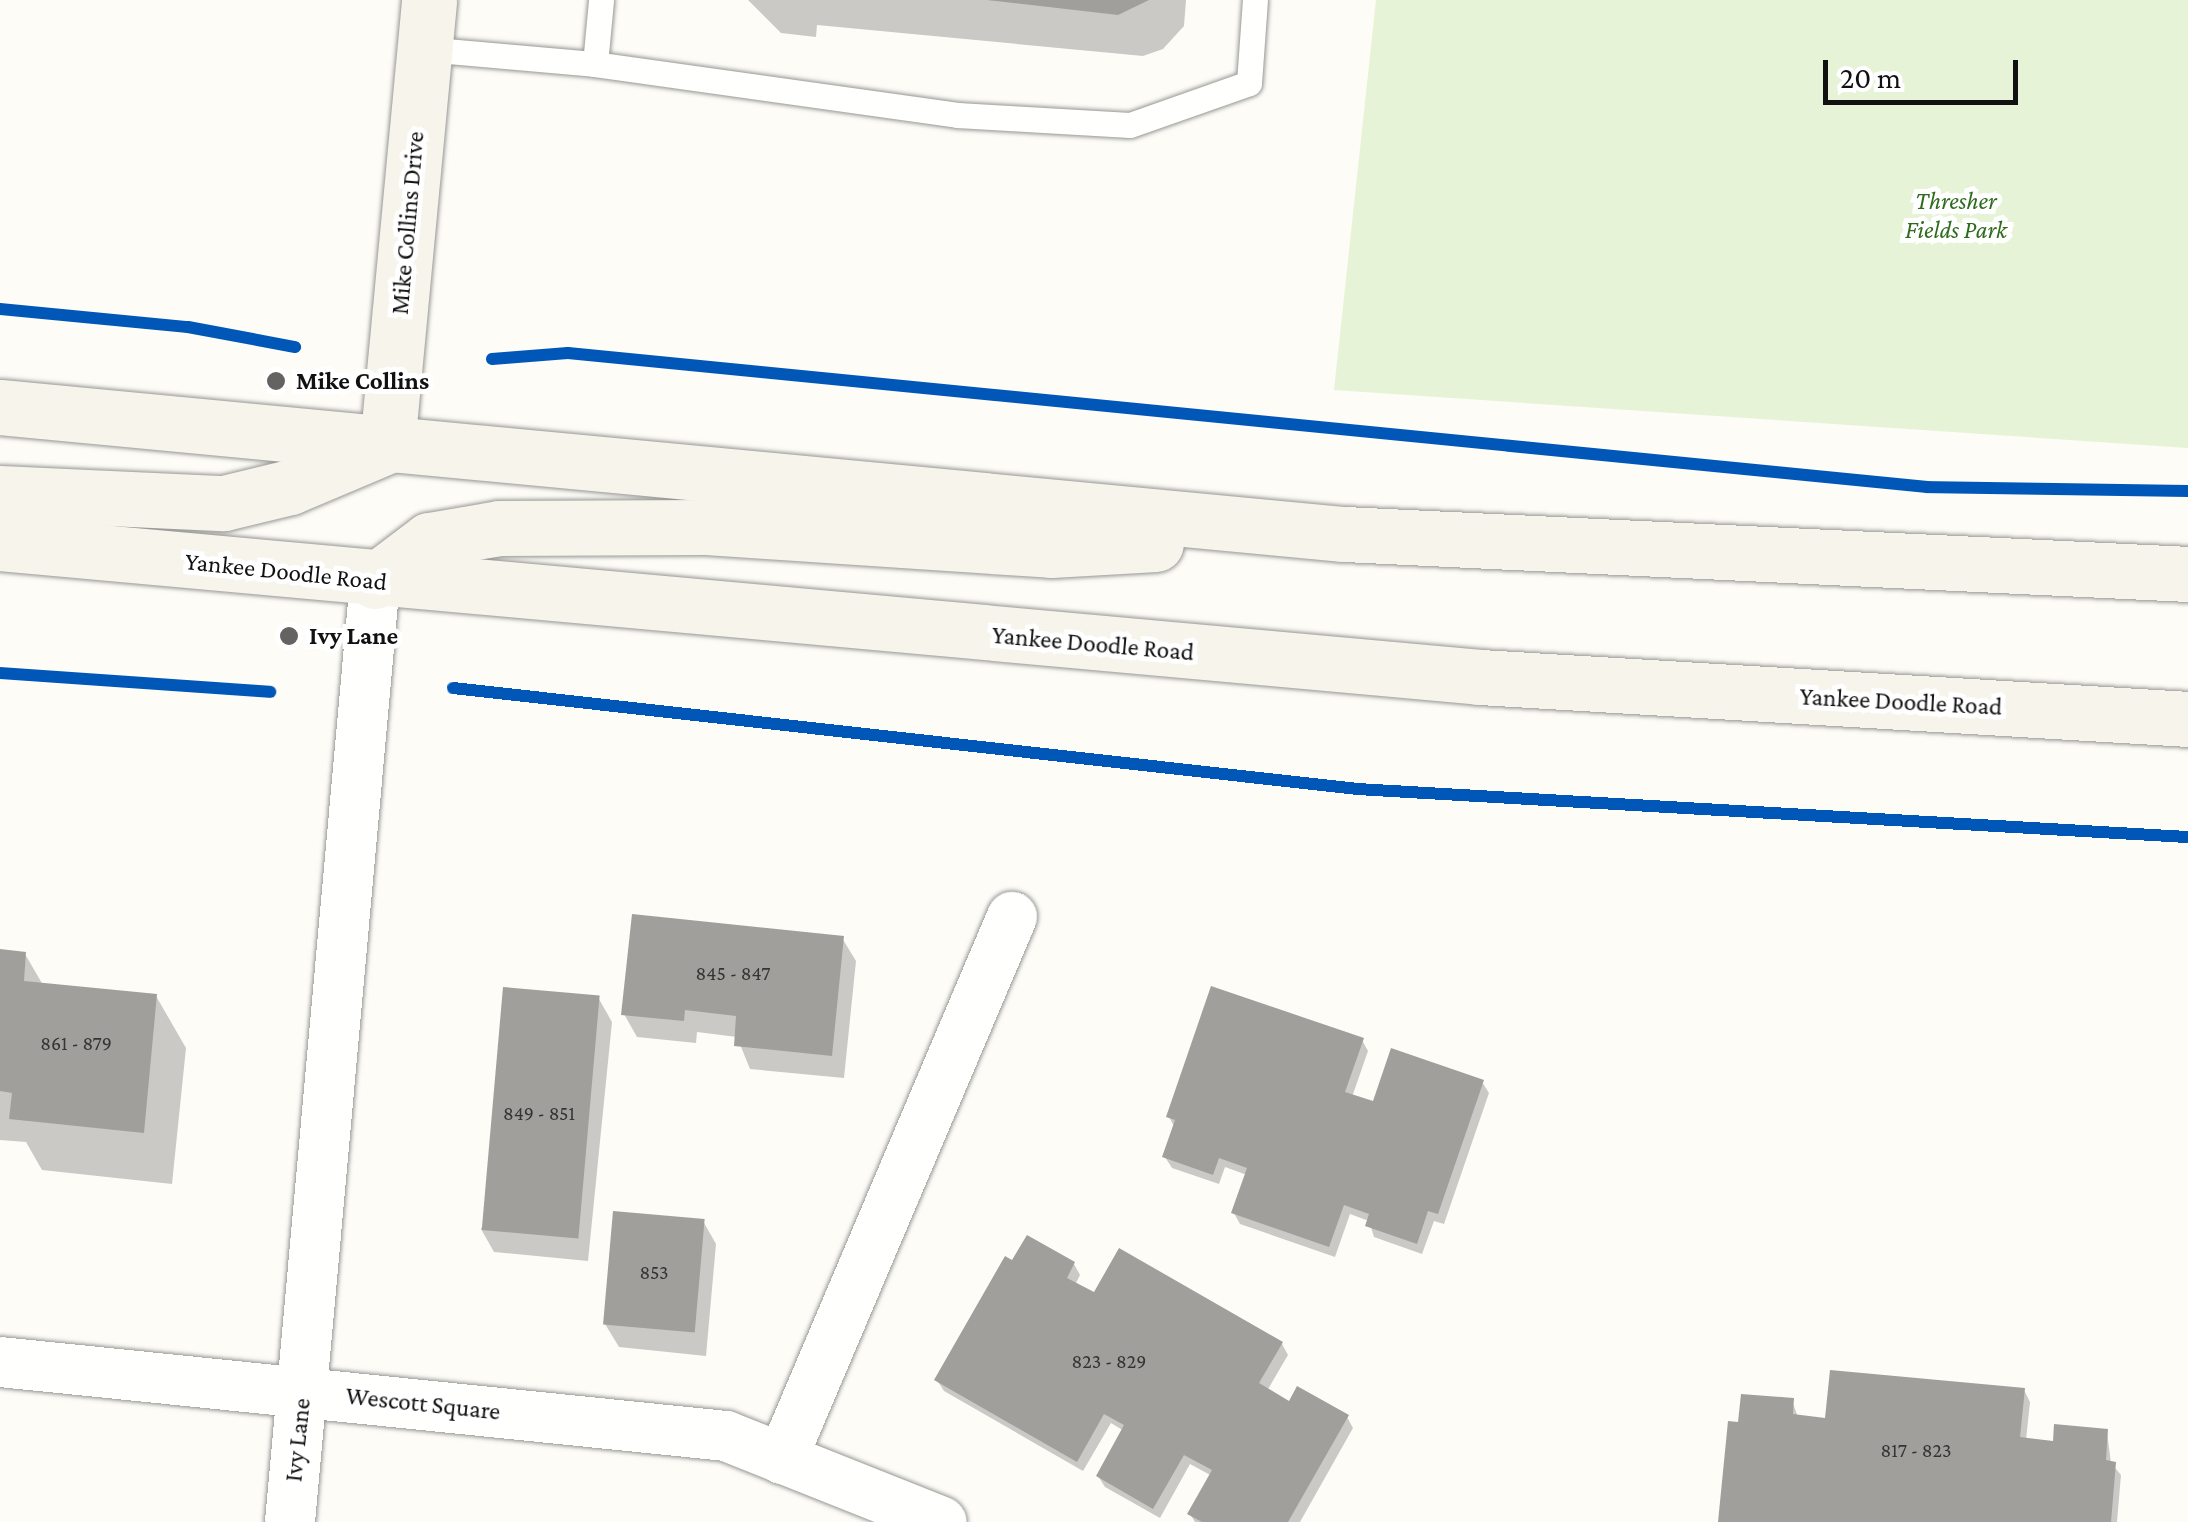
<!DOCTYPE html>
<style>
body{margin:0}
#map{position:relative;width:2188px;height:1522px;overflow:hidden;background:#fdfcf7;font-family:"Crimson Pro",serif}
div>[style]{position:absolute}
.green>*{inset:0;background:#e7f3d7}
.shadow>*{inset:0;background:#0003}
.building>*{inset:0;background:#a19f9c;transform-origin:0 0}
.roads{filter:drop-shadow(0 0 2px #979795) drop-shadow(0 0 2px #979795)}
.lane>*{height:25px;margin:-12.5px;padding:0 12.5px;transform-origin:12.5px;border-radius:12.5px;background:#fffffe}
.street>*{height:50px;margin:-25px;padding:0 25px;transform-origin:25px;border-radius:25px;background:#fffffe}
.secondary>*{height:55px;margin:-27.5px;padding:0 27.5px;transform-origin:27.5px;border-radius:27.5px;background:#f6f4eb}
.cycleway>*{height:12px;margin:-6px;padding:0 6px;transform-origin:6px;border-radius:6px;background:#0057b8}
.dots>*{width:28px;height:28px;translate:-50% -50%;box-sizing:border-box;border:5px solid #fff;border-radius:50%}
span{translate:-50% -50%;white-space:nowrap;text-align:center;line-height:1.15;-webkit-text-stroke:10px #fff;paint-order:stroke}
.number-label{font-size:20px;color:#353434}
.number-label span{-webkit-text-stroke-width:0}
.park-label{font-size:25px;color:#2f6b1f;font-style:italic}
.street-label{font-size:25px;color:#111}
.poi-label{font-size:25px;color:#111;font-weight:700}
.left{translate:0 -50%;text-align:left}
.scale{position:absolute;left:1823px;top:60px;width:195px;height:45px;box-sizing:border-box;border:5px solid #111;border-top:0;padding-left:12px;font-size:30px;line-height:35px;white-space:nowrap;color:#111;-webkit-text-stroke:8px #fff;paint-order:stroke}
</style>
<div id="map">
<div class="green">
<i style="clip-path:polygon(1376px 0,2188px 0,2188px 448px,1334px 390px)"></i>
</div>
<div class="shadow">
<i style="clip-path:polygon(748px 0,1186px 0,1184px 26px,1163px 49px,1143px 56px,817px 25px,816px 37px,781px 33px)"></i>
<i style="clip-path:polygon(842px 938px,856px 961px,844px 1078px,750px 1069px,737px 1037px,697px 1032px,696px 1043px,637px 1037px,624px 1014px)"></i>
<i style="clip-path:polygon(0 951px,25px 954px,43px 985px,156px 996px,186px 1048px,172px 1184px,42px 1170px,26px 1142px,0 1140px)"></i>
<i style="clip-path:polygon(599px 999px,612px 1022px,588px 1261px,494px 1252px,481px 1229px)"></i>
<i style="clip-path:polygon(1362px 1040px,1368px 1051px,1352px 1097px,1375px 1104px,1482px 1082px,1489px 1093px,1444px 1224px,1434px 1221px,1422px 1254px,1374px 1237px,1369px 1221px,1350px 1214px,1335px 1257px,1240px 1224px,1234px 1213px,1247px 1175px,1225px 1167px,1219px 1184px,1172px 1168px,1165px 1157px,1175px 1128px,1169px 1117px)"></i>
<i style="clip-path:polygon(703px 1221px,716px 1244px,706px 1356px,619px 1347px,605px 1324px)"></i>
<i style="clip-path:polygon(1013px 1263px,1074px 1264px,1080px 1275px,1075px 1285px,1095px 1296px,1282px 1344px,1288px 1355px,1267px 1391px,1290px 1405px,1347px 1417px,1353px 1428px,1300px 1522px,1195px 1522px,1190px 1514px,1212px 1476px,1190px 1464px,1160px 1518px,1105px 1487px,1098px 1476px,1124px 1431px,1111px 1423px,1083px 1471px,944px 1391px,937px 1380px)"></i>
<i style="clip-path:polygon(2024px 1390px,2030px 1402px,2026px 1440px,2055px 1444px,2107px 1432px,2111px 1463px,2121px 1475px,2117px 1522px,1721px 1522px,1740px 1425px,1792px 1401px,1798px 1417px,1827px 1420px)"></i>
</div>
<div class="building">
<i style="clip-path:polygon(987px 0,1149px 0,1118px 15px)"></i>
<i style="clip-path:polygon(632px 914px,844px 936px,832px 1056px,734px 1046px,736px 1016px,685px 1010px,684px 1021px,621px 1015px)"></i>
<i style="clip-path:polygon(0 949px,26px 952px,24px 981px,157px 994px,144px 1133px,9px 1119px,12px 1093px,0 1091px)"></i>
<i style="clip-path:polygon(1211px 986px,1364px 1038px,1345px 1092px,1373px 1101px,1391px 1048px,1484px 1080px,1438px 1214px,1428px 1211px,1417px 1244px,1365px 1226px,1369px 1214px,1344px 1205px,1329px 1247px,1231px 1213px,1247px 1168px,1219px 1158px,1213px 1175px,1162px 1157px,1175px 1120px,1166px 1117px)"></i>
<i style="left:503px;top:987px;width:97px;height:244px;rotate:5deg"></i>
<i style="left:613px;top:1211px;width:92px;height:114px;rotate:5deg"></i>
<i style="clip-path:polygon(1027px 1235px,1075px 1262px,1067px 1278px,1094px 1292px,1119px 1248px,1283px 1342px,1259px 1383px,1289px 1401px,1297px 1386px,1349px 1415px,1288px 1522px,1202px 1522px,1187px 1514px,1212px 1470px,1184px 1455px,1153px 1509px,1096px 1476px,1124px 1425px,1104px 1414px,1077px 1462px,934px 1380px,1005px 1256px,1012px 1260px)"></i>
<i style="clip-path:polygon(1830px 1370px,2025px 1388px,2020px 1437px,2053px 1441px,2054px 1424px,2108px 1429px,2106px 1460px,2116px 1462px,2111px 1522px,1718px 1522px,1728px 1421px,1738px 1422px,1741px 1394px,1794px 1398px,1793px 1414px,1825px 1418px)"></i>
</div>
<div class="roads">
<div class="lane">
<i style="left:424px;top:49px;width:172px;rotate:5deg"></i>
<i style="left:595px;top:64px;width:366px;rotate:8deg"></i>
<i style="left:957px;top:115px;width:173px;rotate:3.3deg"></i>
<i style="left:1130px;top:125px;width:126px;rotate:-19.4deg"></i>
<i style="left:1249px;top:83px;width:83px;rotate:-85.9deg"></i>
<i style="left:595px;top:64px;width:64px;rotate:-84.6deg"></i>
</div>
<div class="street">
<i style="left:0;top:1362px;width:730px;rotate:5.82deg"></i>
<i style="left:726px;top:1436px;width:232px;rotate:21.7deg"></i>
<i style="left:782px;top:1459px;width:589px;rotate:-67.01deg"></i>
<i style="left:290px;top:1522px;width:945px;rotate:-84.84deg"></i>
</div>
<div class="secondary">
<i style="left:0;top:407px;width:1350px;rotate:5.4deg"></i>
<i style="left:1344px;top:534px;width:845px;rotate:2.71deg"></i>
<i style="left:387px;top:446px;width:448px;rotate:-84.6deg"></i>
<i style="left:0;top:493px;width:224px;rotate:2.6deg"></i>
<i style="left:224px;top:503px;width:68px;rotate:-13.6deg"></i>
<i style="left:290px;top:487px;width:98px;rotate:-22.9deg"></i>
<i style="left:0;top:543px;width:1486px;rotate:5.17deg"></i>
<i style="left:1480px;top:677px;width:709px;rotate:3.39deg"></i>
<i style="left:375px;top:581px;width:68px;rotate:-37.2deg"></i>
<i style="left:429px;top:540px;width:71px;rotate:-9.7deg"></i>
<i style="left:499px;top:528px;width:207px;rotate:-0.3deg"></i>
<i style="left:706px;top:527px;width:346px;rotate:3.8deg"></i>
<i style="left:1051px;top:550px;width:105px;rotate:-3.3deg"></i>
</div>
</div>
<div class="cycleway">
<i style="left:0;top:309px;width:189px;rotate:5.5deg"></i>
<i style="left:188px;top:327px;width:109px;rotate:10.6deg"></i>
<i style="left:492px;top:359px;width:76px;rotate:-4.5deg"></i>
<i style="left:568px;top:353px;width:1366px;rotate:5.63deg"></i>
<i style="left:1927px;top:487px;width:261px;rotate:0.9deg"></i>
<i style="left:0;top:673px;width:271px;rotate:4deg"></i>
<i style="left:453px;top:688px;width:910px;rotate:6.37deg"></i>
<i style="left:1357px;top:789px;width:832px;rotate:3.31deg"></i>
</div>
<div class="dots">
<i style="left:276px;top:381px;background:#646362"></i>
<i style="left:289px;top:636px;background:#646362"></i>
</div>
<div class="number-label">
<span style="left:733px;top:973px">845 - 847</span>
<span style="left:76px;top:1043px">861 - 879</span>
<span style="left:539px;top:1113px">849 - 851</span>
<span style="left:654px;top:1272px">853</span>
<span style="left:1109px;top:1361px">823 - 829</span>
<span style="left:1916px;top:1450px">817 - 823</span>
</div>
<div class="park-label">
<span style="left:1956px;top:216px">Thresher<br>Fields Park</span>
</div>
<div class="street-label">
<span style="left:408px;top:223px;rotate:-85deg">Mike Collins Drive</span>
<span style="left:286px;top:572px;rotate:6deg">Yankee Doodle Road</span>
<span style="left:1093px;top:644px;rotate:5deg">Yankee Doodle Road</span>
<span style="left:1901px;top:702px;rotate:3deg">Yankee Doodle Road</span>
<span style="left:423px;top:1404px;rotate:6deg">Wescott Square</span>
<span style="left:298px;top:1440px;rotate:-84deg">Ivy Lane</span>
</div>
<div class="poi-label">
<span class="left" style="left:296px;top:381px">Mike Collins</span>
<span class="left" style="left:309px;top:636px">Ivy Lane</span>
</div>
<div class="scale">20 m</div>
</div>
